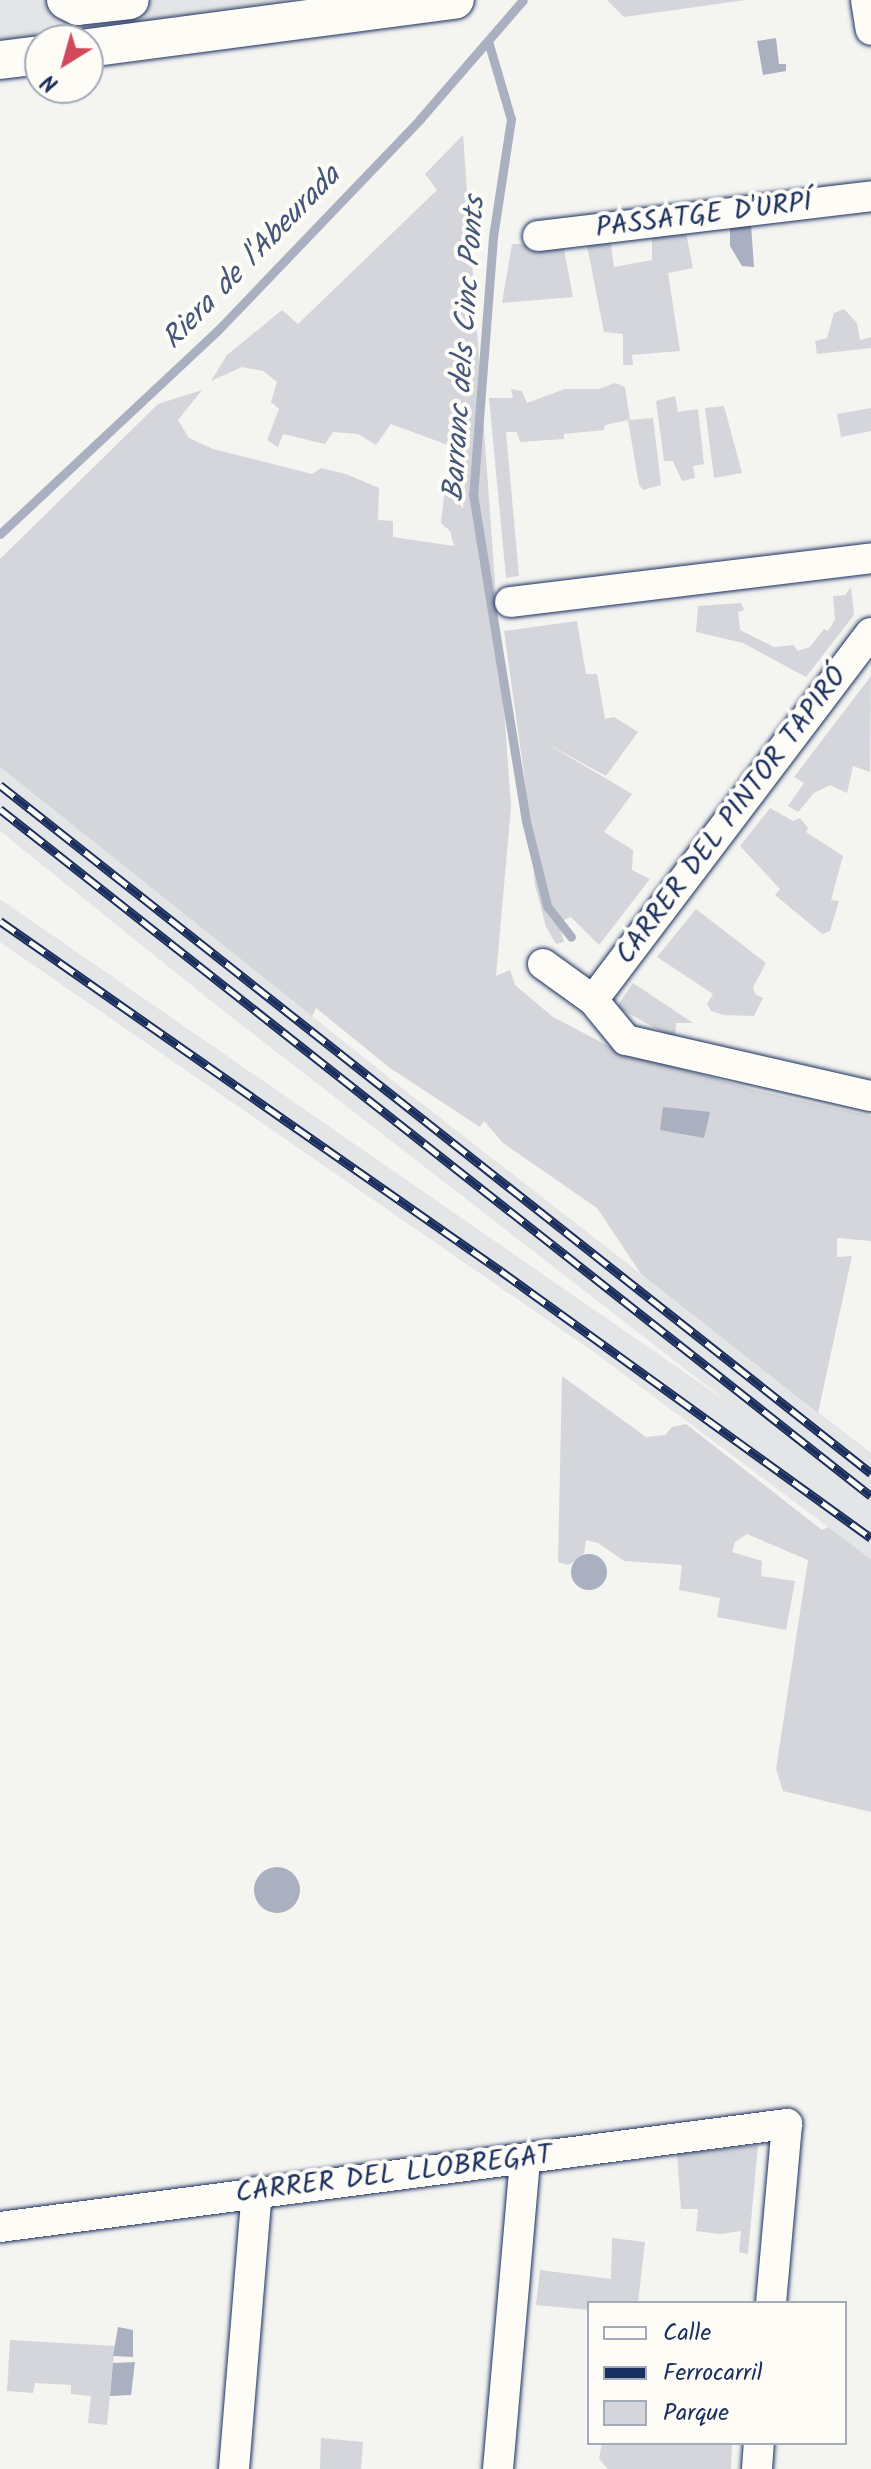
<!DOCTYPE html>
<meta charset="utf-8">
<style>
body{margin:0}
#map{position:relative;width:871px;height:2469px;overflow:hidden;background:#f4f4f1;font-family:Kalam,sans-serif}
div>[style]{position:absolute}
.built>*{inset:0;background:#e4e5e6}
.green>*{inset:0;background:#d4d6db}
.water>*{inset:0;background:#aab0bf}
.round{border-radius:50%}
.stream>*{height:9px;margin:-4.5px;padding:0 4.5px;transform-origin:4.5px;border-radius:4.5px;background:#aab0bf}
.roads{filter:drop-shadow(0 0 2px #1b2f5e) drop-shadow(0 0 2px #1b2f5e)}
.minor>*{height:30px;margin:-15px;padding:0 15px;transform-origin:15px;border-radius:15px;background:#fdfcf7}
.tertiary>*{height:38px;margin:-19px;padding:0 19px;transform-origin:19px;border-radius:19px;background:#fdfcf7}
.rail>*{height:9px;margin-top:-4.5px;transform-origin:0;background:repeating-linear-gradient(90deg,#fdfcf7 0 18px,#1b2f5e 0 36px);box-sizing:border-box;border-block:2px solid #1b2f5e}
span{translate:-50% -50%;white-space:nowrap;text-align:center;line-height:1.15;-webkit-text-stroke:8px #fdfcf7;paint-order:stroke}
.street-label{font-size:28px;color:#1b2f5e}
.water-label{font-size:30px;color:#46567b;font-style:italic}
.legend{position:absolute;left:587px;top:2301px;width:260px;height:144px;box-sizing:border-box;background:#fdfcf7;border:2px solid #a3aaba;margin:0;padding:10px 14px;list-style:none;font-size:24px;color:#1b2f5e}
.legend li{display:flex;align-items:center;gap:16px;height:40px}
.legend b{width:40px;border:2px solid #a3aaba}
.north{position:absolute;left:24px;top:24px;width:80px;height:80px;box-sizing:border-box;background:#fdfcf7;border:2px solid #a3aaba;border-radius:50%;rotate:217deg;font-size:22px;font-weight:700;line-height:32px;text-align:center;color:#1b2f5e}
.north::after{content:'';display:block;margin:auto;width:28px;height:36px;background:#d1495b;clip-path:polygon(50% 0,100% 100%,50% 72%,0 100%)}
</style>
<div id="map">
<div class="built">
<i style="clip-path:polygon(0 0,290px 0,0 41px)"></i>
<i style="clip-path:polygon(0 767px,416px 1099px,871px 1453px,871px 1559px,598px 1355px,0 942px,0 899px,729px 1403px,216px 1005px,0 831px)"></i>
</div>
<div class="green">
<i style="clip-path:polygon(607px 0,746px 0,624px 17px)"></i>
<i style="clip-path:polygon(463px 135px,511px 807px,496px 976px,510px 970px,515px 985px,553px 1017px,616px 1050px,755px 1090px,871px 1116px,871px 1241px,837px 1238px,837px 1257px,852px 1256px,818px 1413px,641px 1274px,597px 1208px,503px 1143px,484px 1121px,480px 1127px,390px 1068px,316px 1008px,312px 1016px,0 767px,0 559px,158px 404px,202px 390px,178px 420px,189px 438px,213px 449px,312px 474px,321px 468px,346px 474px,379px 488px,378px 520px,393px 521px,393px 537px,454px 546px,450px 531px,441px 523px,447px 471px,456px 448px,391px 424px,376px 445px,358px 434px,333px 432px,325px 444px,283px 434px,278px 447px,267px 440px,279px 409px,271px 402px,277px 382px,263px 371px,242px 367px,211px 381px,227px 355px,282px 310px,298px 324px,437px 190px,425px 174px)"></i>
<i style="clip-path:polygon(685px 228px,693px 268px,668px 273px,680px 351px,632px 355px,633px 365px,623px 365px,623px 334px,604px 332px,586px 241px,610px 238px,614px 267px,652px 260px,652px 232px)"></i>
<i style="clip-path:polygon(512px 244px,563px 244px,573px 297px,502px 303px)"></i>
<i style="clip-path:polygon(844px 309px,857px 323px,860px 340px,871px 337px,871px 348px,817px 354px,815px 341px,827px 338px,834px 313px)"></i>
<i style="clip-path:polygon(615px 383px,625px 387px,630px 420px,653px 418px,661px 485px,643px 490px,639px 485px,628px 420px,605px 425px,604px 430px,564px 434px,564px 439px,520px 442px,517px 432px,506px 432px,519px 576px,506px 578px,489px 398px,513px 398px,511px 389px,522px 391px,527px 403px,565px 389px,599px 389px)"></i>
<i style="clip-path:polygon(675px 396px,678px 412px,698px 409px,704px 464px,693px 466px,695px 478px,682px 481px,673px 461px,664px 461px,656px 401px)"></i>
<i style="clip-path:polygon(724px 406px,742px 473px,714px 478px,705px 408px)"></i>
<i style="clip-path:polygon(871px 408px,871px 431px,841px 437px,837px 414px)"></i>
<i style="clip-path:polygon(851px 587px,854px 615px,806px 677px,743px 643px,696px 632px,698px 606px,741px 603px,744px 610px,738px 612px,740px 630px,774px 647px,793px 645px,798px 651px,810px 647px,824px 629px,828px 631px,835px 620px,833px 596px,845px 595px)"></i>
<i style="clip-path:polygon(577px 621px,586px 674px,597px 674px,605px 719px,614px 717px,638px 732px,606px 776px,544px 742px,632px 794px,604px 832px,633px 850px,632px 870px,650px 879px,599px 945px,571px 917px,559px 922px,564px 942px,556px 944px,546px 927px,535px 885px,524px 774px,504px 631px)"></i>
<i style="clip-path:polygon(871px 676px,870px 772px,853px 766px,847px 793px,830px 785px,814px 793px,798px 812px,788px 806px,804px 783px,794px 777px)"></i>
<i style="clip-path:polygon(770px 808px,793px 821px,800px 818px,808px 828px,806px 832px,843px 856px,831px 900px,839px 901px,830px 931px,822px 934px,775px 895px,780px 889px,740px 846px)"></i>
<i style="clip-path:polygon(696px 909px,766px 963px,753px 987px,755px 994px,763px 998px,754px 1016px,724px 1015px,711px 1011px,707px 1004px,713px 994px,657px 957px)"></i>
<i style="clip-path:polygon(633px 983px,693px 1023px,676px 1023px,675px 1039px,617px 1007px)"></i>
<i style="clip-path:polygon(562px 1376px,646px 1437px,665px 1435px,672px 1427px,686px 1424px,822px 1530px,828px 1527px,871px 1559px,871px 1812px,783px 1791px,776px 1769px,808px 1560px,747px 1534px,735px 1542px,732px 1552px,762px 1561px,761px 1576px,795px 1581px,786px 1630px,717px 1617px,720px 1598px,679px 1590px,682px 1565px,624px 1561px,598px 1543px,586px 1540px,584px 1554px,575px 1561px,568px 1565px,558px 1562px)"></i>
<i style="clip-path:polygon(758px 2145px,748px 2254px,739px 2252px,741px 2231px,720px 2234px,696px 2231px,698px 2209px,681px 2209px,677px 2154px)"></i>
<i style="clip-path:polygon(612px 2238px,645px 2242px,638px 2303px,589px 2303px,589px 2310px,536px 2305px,540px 2270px,611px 2279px)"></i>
<i style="clip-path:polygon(10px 2340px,115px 2346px,107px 2425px,88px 2423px,91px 2396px,71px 2394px,71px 2385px,35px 2383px,33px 2393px,7px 2391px)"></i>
<i style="clip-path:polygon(321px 2438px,363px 2442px,361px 2469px,320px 2469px)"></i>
<i style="clip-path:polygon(602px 2443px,732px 2443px,731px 2469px,608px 2469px,599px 2459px)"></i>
</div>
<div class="water">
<i style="clip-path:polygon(776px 38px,779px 64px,786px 64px,786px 71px,763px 75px,757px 41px)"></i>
<i style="clip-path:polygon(751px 224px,754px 267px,742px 266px,730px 246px,730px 227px)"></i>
<i style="clip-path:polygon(663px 1107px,710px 1112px,704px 1138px,660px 1130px)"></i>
<i class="round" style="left:571px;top:1554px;width:36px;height:36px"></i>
<i class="round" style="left:254px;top:1867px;width:46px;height:46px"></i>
<i style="clip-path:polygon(118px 2327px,133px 2330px,133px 2357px,113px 2356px)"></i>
<i style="clip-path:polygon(135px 2362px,131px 2395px,110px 2396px,113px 2363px)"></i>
</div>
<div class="stream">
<i style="left:488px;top:41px;width:81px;rotate:73.6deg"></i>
<i style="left:511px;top:119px;width:119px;rotate:98.7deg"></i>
<i style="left:493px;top:237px;width:258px;rotate:94.4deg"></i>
<i style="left:473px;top:494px;width:331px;rotate:80.8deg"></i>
<i style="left:526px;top:821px;width:88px;rotate:76.1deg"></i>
<i style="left:547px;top:906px;width:39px;rotate:52deg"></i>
<i style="left:0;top:534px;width:299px;rotate:-43.1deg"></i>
<i style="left:218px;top:330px;width:292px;rotate:-46.2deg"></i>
<i style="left:420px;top:119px;width:157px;rotate:-49.1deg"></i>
</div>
<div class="roads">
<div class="minor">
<i style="left:866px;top:0;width:30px;rotate:81deg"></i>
<i style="left:538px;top:236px;width:335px;rotate:-6.8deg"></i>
<i style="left:510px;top:602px;width:364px;rotate:-6.9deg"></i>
<i style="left:543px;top:964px;width:62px;rotate:35.8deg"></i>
<i style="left:593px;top:1000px;width:52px;rotate:50.5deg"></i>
<i style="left:626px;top:1040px;width:251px;rotate:12.9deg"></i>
<i style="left:593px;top:1000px;width:460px;rotate:-52.9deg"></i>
<i style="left:0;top:2227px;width:794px;rotate:-7.46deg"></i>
<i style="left:787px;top:2124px;width:180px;rotate:95.1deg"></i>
<i style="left:234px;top:2469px;width:278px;rotate:-85.3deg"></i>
<i style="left:498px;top:2469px;width:311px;rotate:-85deg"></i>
<i style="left:757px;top:2469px;width:26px;rotate:-86deg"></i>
</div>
<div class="tertiary">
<i style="left:66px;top:0;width:13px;rotate:27deg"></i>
<i style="left:78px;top:6px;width:52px;rotate:-6.6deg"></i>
<i style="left:88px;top:48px;width:370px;rotate:-7.5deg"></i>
<i style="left:0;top:60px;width:40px;rotate:-7.1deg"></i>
</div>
</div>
<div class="rail">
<i style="left:0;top:785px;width:1110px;rotate:38.31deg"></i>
<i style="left:0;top:809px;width:1109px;rotate:38.26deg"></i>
<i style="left:0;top:921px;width:611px;rotate:34.94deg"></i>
<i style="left:501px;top:1271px;width:456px;rotate:35.8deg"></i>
</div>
<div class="street-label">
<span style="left:704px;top:216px;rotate:-7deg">PASSATGE D'URPÍ</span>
<span style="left:732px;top:816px;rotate:-53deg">CARRER DEL PINTOR TAPIRÓ</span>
<span style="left:394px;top:2175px;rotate:-7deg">CARRER DEL LLOBREGAT</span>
</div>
<div class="water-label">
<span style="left:252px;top:258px;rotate:-46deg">Riera de l'Abeurada</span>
<span style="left:465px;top:349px;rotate:-86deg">Barranc dels Cinc Ponts</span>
</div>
<ul class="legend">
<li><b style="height:10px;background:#fdfcf7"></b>Calle</li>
<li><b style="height:10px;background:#1b2f5e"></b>Ferrocarril</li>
<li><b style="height:22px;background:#d4d6db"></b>Parque</li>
</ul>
<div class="north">N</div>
</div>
